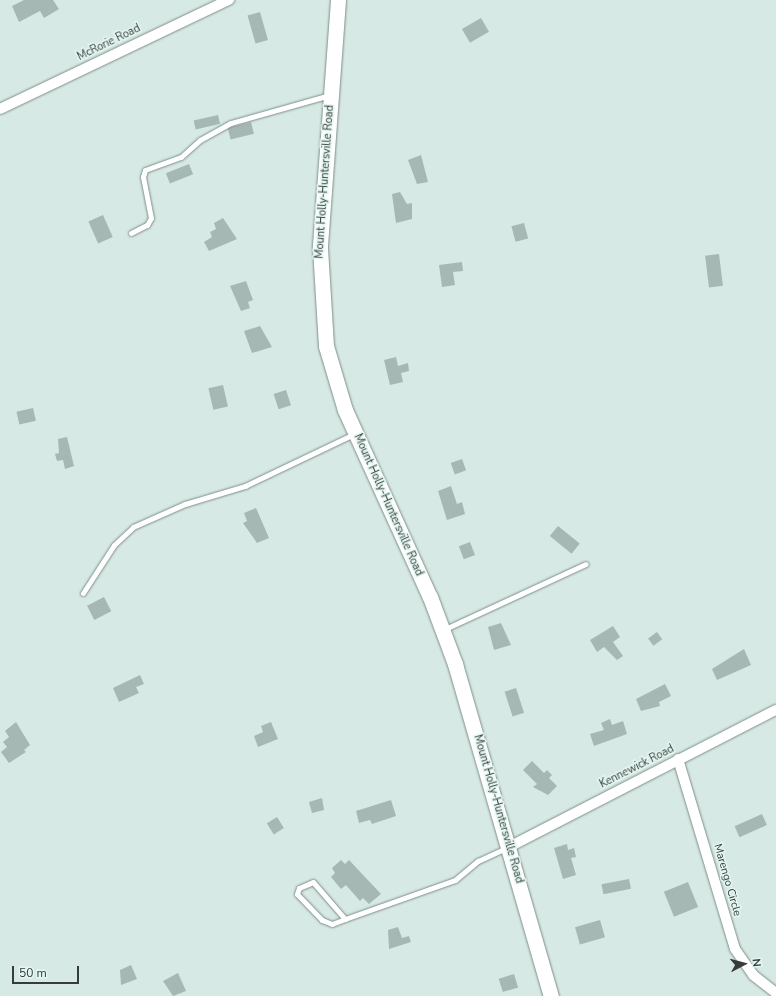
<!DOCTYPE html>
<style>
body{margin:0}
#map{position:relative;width:776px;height:996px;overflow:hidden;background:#d7e9e4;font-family:"Nunito Sans",sans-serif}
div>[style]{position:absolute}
.building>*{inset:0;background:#a6b8b3;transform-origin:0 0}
.roads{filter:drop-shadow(0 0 1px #7e8e89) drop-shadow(0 0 1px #7e8e89)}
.service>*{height:5px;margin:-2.5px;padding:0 2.5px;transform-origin:2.5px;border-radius:2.5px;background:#fff}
.minor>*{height:10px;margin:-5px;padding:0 5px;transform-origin:5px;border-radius:5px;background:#fff}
.secondary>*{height:15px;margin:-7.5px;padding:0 7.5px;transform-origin:7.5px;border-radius:7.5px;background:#fff}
span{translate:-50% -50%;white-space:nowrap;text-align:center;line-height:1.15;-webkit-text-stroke:3px #e4f6f1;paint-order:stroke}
.street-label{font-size:11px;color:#353c3a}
.north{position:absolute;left:724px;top:944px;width:40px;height:40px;-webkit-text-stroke:3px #e4f6f1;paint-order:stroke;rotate:84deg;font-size:11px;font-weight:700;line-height:16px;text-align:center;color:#353c3a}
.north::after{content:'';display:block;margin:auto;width:14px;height:18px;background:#353c3a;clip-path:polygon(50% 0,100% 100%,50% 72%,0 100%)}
.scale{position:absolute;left:12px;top:966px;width:67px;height:18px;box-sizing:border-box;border:2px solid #353c3a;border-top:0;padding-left:5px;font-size:12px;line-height:14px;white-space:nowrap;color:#353c3a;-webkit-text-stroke:3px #e4f6f1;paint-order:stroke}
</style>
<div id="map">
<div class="building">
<i style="clip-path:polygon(24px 0,53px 0,59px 9px,44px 18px,40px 11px,19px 22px,12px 6px)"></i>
<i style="left:260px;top:12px;width:29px;height:13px;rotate:74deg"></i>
<i style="left:481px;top:18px;width:16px;height:22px;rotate:60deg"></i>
<i style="left:218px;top:115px;width:9px;height:25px;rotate:77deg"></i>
<i style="left:251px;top:122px;width:12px;height:24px;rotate:76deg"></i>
<i style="clip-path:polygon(421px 155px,428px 182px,417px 184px,408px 160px)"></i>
<i style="left:189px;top:164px;width:11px;height:25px;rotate:68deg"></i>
<i style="clip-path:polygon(400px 192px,407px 204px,412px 203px,412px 219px,396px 223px,392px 194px)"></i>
<i style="left:103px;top:215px;width:24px;height:16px;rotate:66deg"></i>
<i style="clip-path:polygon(223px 218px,237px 239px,209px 251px,204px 242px,212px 237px,210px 232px,216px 229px,214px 223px)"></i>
<i style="left:524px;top:223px;width:16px;height:13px;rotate:75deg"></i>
<i style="left:719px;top:254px;width:32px;height:14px;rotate:83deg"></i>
<i style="clip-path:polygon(462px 262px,463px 271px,453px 272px,455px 285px,442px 287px,439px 265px)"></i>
<i style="clip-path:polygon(246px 281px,253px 300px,248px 302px,250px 308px,241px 311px,230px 286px)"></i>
<i style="clip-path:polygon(260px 326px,272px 347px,252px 353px,244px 331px)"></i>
<i style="clip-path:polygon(396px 357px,398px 366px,408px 363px,409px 371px,401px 373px,403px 382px,390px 385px,384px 360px)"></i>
<i style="left:223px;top:385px;width:22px;height:15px;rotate:77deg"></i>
<i style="left:286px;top:390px;width:16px;height:13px;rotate:72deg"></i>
<i style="left:33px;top:408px;width:13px;height:17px;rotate:77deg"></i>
<i style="clip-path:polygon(67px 437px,74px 466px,65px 469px,63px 460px,57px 461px,55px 454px,59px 453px,58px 439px)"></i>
<i style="left:462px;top:459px;width:12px;height:12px;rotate:70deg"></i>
<i style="clip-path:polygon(451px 486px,457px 504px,462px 502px,465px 514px,447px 520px,438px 491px)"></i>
<i style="clip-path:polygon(256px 508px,269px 538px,257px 543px,243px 523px,247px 521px,244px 513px)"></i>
<i style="left:558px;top:526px;width:28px;height:13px;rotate:39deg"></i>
<i style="left:470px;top:542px;width:14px;height:12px;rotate:69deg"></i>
<i style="left:104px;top:597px;width:16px;height:19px;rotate:63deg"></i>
<i style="clip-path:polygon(501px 623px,511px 645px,494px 650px,488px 627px)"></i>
<i style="clip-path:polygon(613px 626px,620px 637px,613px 642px,623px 656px,617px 660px,604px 647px,597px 652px,590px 640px)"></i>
<i style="left:657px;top:632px;width:9px;height:11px;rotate:54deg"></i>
<i style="clip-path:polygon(744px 649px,751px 665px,717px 680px,712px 669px)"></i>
<i style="clip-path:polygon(140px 675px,144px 684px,136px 687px,139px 693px,119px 702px,113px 688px)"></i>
<i style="clip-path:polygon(665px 684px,671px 696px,659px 702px,660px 706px,641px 711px,636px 699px)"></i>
<i style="left:516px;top:688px;width:26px;height:12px;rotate:72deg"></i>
<i style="clip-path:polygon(610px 719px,612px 725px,623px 721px,627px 734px,594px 746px,590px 734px,604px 730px,601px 723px)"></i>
<i style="clip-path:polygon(16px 722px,30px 745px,24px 750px,26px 752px,9px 763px,1px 752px,7px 747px,3px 742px,9px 737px,5px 731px)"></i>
<i style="clip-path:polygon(271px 722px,278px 739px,258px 747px,254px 736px,263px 732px,261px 726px)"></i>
<i style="clip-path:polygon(532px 761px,544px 773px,547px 770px,552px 775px,549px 778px,557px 786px,548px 795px,533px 787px,537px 784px,523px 770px)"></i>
<i style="clip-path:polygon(322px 798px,324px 810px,312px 813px,309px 802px)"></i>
<i style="clip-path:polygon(391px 800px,396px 816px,372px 824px,370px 820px,359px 823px,356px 811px)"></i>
<i style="left:762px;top:814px;width:12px;height:30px;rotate:66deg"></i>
<i style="left:277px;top:817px;width:13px;height:12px;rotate:58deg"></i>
<i style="clip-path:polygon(567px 844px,568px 850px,574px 848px,576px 857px,571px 858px,576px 875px,563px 879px,554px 848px)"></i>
<i style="clip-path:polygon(341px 860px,345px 864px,349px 860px,381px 894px,369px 904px,363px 898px,360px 901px,346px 885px,341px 889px,331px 877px,335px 873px,332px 868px)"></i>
<i style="left:629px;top:879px;width:10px;height:28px;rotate:79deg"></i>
<i style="left:688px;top:882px;width:27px;height:26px;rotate:68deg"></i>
<i style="left:600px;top:920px;width:18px;height:26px;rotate:74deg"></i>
<i style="clip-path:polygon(398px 927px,402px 938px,409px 936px,411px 942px,389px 949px,388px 930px)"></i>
<i style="clip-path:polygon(131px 965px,137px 979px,121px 985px,120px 970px)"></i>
<i style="clip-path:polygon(178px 973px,186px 991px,173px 996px,163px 981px)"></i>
<i style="left:514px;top:974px;width:14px;height:16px;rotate:73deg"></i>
</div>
<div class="roads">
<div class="service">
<i style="left:131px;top:233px;width:18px;rotate:-27deg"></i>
<i style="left:147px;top:225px;width:8px;rotate:-60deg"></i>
<i style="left:151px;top:218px;width:42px;rotate:-101deg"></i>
<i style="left:143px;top:177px;width:7px;rotate:-74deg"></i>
<i style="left:145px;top:170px;width:38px;rotate:-20deg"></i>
<i style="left:181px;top:157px;width:25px;rotate:-42deg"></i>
<i style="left:200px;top:140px;width:35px;rotate:-29deg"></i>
<i style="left:231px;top:123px;width:103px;rotate:-15.8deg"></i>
<i style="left:83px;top:593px;width:57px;rotate:-57.1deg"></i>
<i style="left:114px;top:545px;width:26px;rotate:-43deg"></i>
<i style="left:133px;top:527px;width:57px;rotate:-23.9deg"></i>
<i style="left:185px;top:504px;width:63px;rotate:-16.7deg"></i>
<i style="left:245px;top:486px;width:121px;rotate:-25.5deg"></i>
<i style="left:443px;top:630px;width:157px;rotate:-24.8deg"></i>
<i style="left:345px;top:919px;width:14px;rotate:159deg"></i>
<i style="left:332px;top:924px;width:11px;rotate:-158deg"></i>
<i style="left:322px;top:920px;width:36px;rotate:-134deg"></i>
<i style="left:297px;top:894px;width:6px;rotate:-72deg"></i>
<i style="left:299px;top:888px;width:15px;rotate:-23deg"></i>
<i style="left:313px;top:882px;width:49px;rotate:49.1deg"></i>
<i style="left:345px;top:919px;width:117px;rotate:-19.5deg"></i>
<i style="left:455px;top:880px;width:30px;rotate:-40deg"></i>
<i style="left:478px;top:861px;width:31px;rotate:-25deg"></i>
</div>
<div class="minor">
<i style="left:0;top:109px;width:254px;rotate:-25.5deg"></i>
<i style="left:678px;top:759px;width:198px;rotate:73.3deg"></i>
<i style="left:735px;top:949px;width:32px;rotate:55deg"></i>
<i style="left:753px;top:975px;width:29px;rotate:38deg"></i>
<i style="left:509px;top:847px;width:300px;rotate:-27.2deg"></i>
</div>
<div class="secondary">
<i style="left:338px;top:0;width:249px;rotate:94.2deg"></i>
<i style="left:320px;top:248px;width:98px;rotate:86.5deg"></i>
<i style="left:326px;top:346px;width:67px;rotate:73.5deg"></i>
<i style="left:345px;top:410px;width:205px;rotate:65.6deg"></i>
<i style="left:430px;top:597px;width:72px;rotate:69.5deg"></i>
<i style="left:455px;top:664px;width:346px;rotate:73.9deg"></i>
</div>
</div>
<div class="street-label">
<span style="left:109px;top:43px;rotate:-26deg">McRorie Road</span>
<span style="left:325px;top:182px;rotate:-86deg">Mount Holly-Huntersville Road</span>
<span style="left:388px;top:505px;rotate:66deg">Mount Holly-Huntersville Road</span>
<span style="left:637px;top:767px;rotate:-27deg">Kennewick Road</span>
<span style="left:498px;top:809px;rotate:74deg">Mount Holly-Huntersville Road</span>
<span style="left:727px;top:880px;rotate:74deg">Marengo Circle</span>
</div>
<div class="north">N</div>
<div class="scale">50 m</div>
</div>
